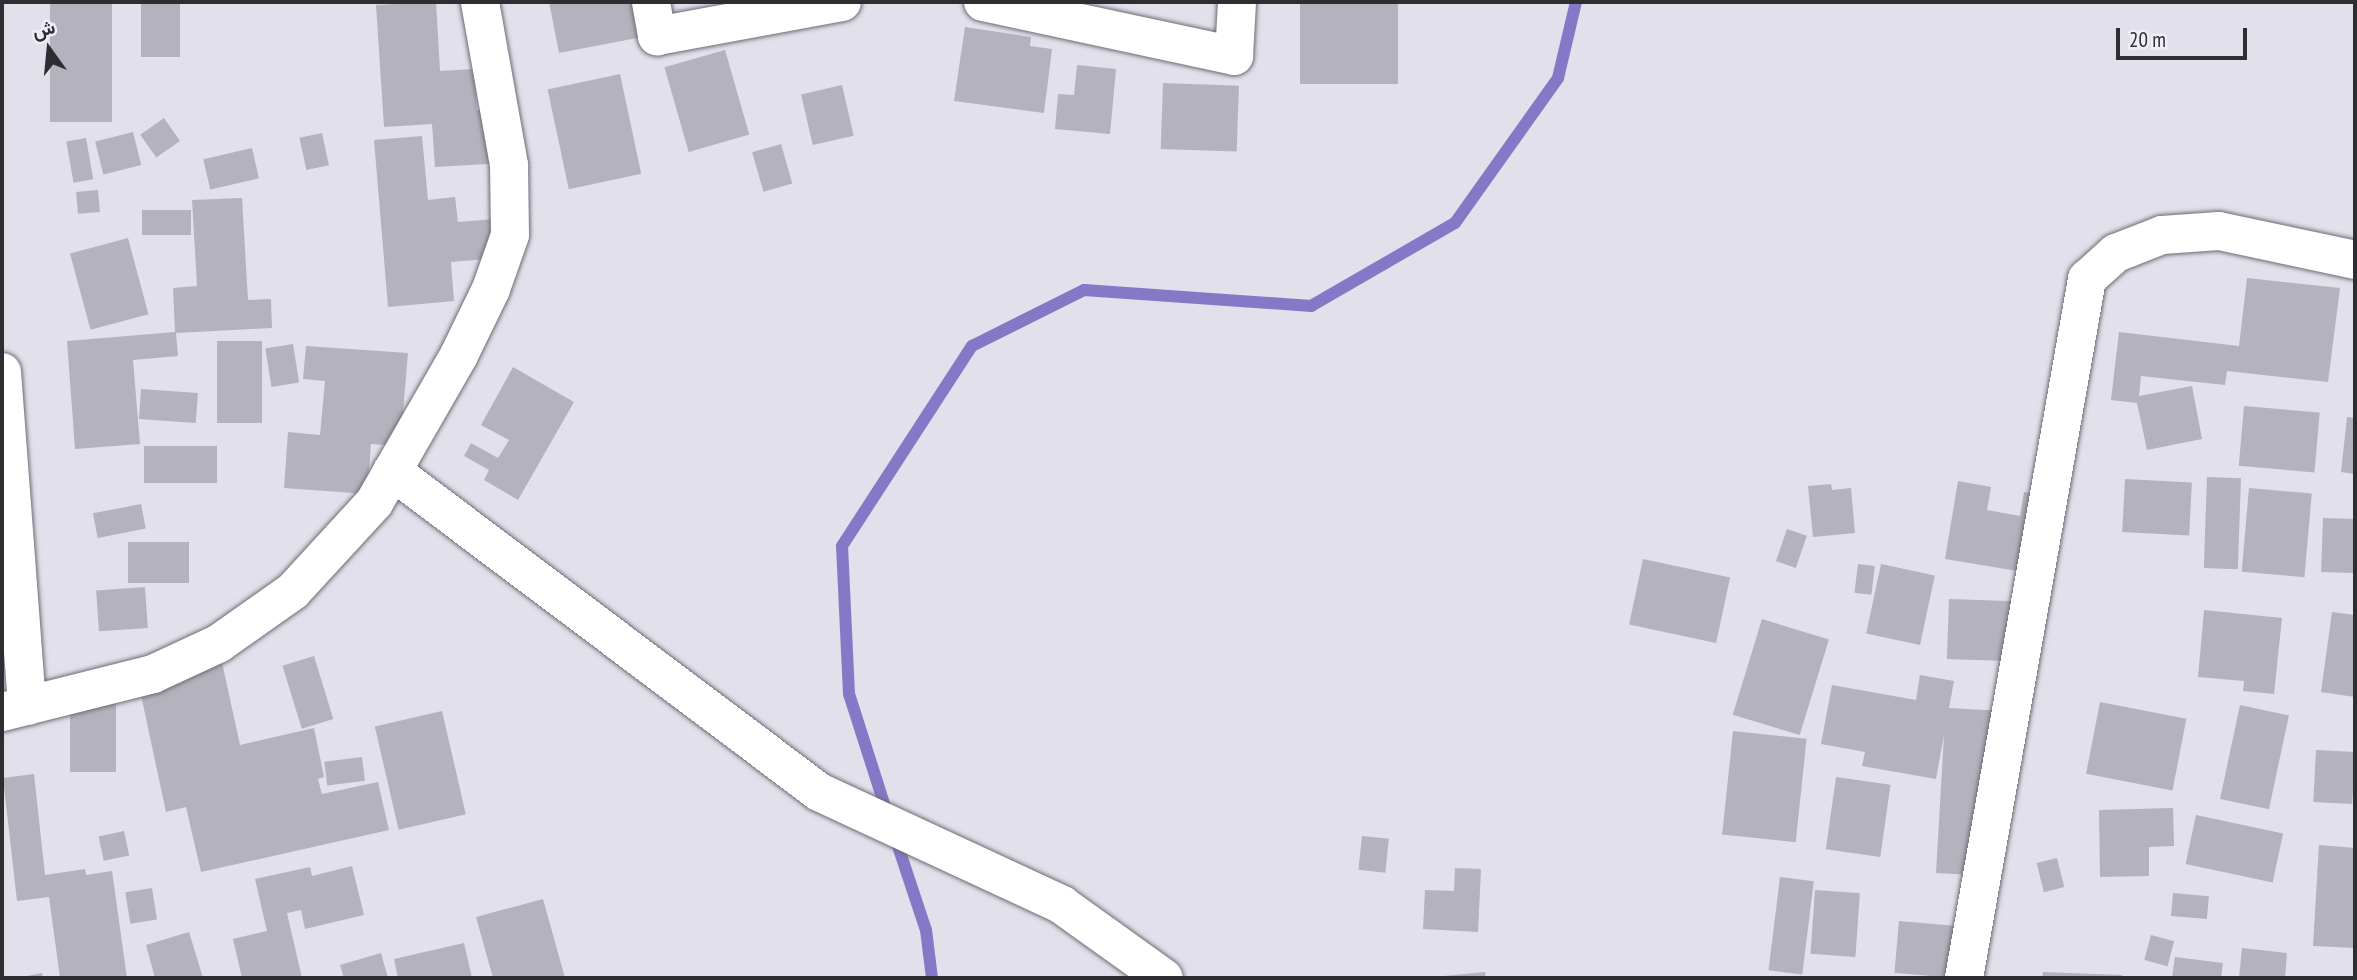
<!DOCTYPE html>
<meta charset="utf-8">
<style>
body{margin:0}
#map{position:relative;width:2357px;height:980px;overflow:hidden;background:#e1e0eb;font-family:"PT Sans Narrow",Vazirmatn,sans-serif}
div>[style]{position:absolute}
.stream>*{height:12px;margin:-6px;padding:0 6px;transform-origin:6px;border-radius:6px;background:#8678c7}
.building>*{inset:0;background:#b3b2bd;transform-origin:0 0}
.roads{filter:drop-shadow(0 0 2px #6d6c76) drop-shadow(0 0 2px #6d6c76)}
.minor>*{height:38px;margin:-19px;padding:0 19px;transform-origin:19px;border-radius:19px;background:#fff}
span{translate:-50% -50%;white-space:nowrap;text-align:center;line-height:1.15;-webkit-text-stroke:6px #eeedf8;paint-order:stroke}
.frame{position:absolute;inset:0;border:4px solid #2e2d32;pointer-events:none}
.north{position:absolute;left:14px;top:14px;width:70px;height:70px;-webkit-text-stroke:5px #eeedf8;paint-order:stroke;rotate:345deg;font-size:19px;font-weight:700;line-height:28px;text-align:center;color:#2e2d32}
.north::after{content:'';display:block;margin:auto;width:24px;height:32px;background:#2e2d32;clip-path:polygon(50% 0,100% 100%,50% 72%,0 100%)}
.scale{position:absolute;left:2116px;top:28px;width:131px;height:32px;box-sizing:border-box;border:4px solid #2e2d32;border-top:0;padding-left:9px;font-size:21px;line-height:24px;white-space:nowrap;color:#2e2d32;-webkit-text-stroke:5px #eeedf8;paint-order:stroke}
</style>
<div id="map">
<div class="stream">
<i style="left:888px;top:816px;width:128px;rotate:-107.7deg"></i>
<i style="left:849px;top:694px;width:148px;rotate:-92.7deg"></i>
<i style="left:842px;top:546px;width:239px;rotate:-57deg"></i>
<i style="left:972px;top:346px;width:125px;rotate:-26.6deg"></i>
<i style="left:1084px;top:290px;width:228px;rotate:4deg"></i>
<i style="left:1311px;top:306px;width:166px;rotate:-30deg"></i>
<i style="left:1455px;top:223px;width:178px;rotate:-54.6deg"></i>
<i style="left:1558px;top:78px;width:78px;rotate:-76.7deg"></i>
<i style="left:895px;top:837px;width:98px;rotate:71.6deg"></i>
<i style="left:926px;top:930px;width:48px;rotate:82.9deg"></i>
</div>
<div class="building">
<i style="left:50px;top:2px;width:62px;height:120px"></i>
<i style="left:141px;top:2px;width:39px;height:55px"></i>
<i style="clip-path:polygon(436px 2px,440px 71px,474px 69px,477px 110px,501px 109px,505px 163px,435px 167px,432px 124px,384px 127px,376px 5px)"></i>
<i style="clip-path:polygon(549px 2px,636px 2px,642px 37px,559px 53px)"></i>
<i style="left:1300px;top:2px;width:98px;height:82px"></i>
<i style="clip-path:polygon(965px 27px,1031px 37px,1030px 46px,1052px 49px,1044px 113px,954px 101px)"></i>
<i style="left:725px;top:50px;width:88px;height:63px;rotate:74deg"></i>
<i style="clip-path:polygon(1077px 65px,1116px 69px,1110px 134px,1055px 129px,1058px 94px,1074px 95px)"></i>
<i style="left:620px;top:74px;width:102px;height:74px;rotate:78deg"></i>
<i style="left:1163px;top:83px;width:76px;height:66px;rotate:2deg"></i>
<i style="left:842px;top:85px;width:52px;height:42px;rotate:77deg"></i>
<i style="left:164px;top:118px;width:28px;height:29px;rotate:55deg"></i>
<i style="left:133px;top:132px;width:34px;height:39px;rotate:76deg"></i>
<i style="left:322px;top:133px;width:33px;height:23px;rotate:78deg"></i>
<i style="clip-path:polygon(422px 136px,428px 200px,455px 197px,458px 222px,507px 218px,510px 257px,451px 262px,454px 301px,388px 307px,374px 140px)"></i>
<i style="left:86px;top:138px;width:42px;height:20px;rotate:80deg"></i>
<i style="left:781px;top:144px;width:41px;height:30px;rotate:74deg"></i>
<i style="left:252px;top:148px;width:31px;height:50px;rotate:77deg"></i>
<i style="left:98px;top:190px;width:22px;height:22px;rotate:85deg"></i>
<i style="clip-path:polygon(242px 198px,248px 300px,271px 299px,272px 328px,176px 333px,178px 356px,133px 360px,140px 444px,75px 449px,67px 341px,175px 332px,173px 288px,197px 286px,192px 200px)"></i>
<i style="left:142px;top:210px;width:49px;height:25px"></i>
<i style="left:128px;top:238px;width:79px;height:60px;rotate:75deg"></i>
<i style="clip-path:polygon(2247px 278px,2340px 288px,2328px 382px,2227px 371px,2225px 385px,2141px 376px,2139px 396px,2192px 386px,2202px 439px,2147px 450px,2137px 403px,2111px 400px,2119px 332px,2239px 346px)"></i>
<i style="left:217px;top:341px;width:45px;height:82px"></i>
<i style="left:293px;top:344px;width:39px;height:28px;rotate:81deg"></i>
<i style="clip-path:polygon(306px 346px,408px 353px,400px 446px,371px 444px,367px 494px,284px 488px,288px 432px,320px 435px,325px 381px,303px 379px)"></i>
<i style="clip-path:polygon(513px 367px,574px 402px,518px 500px,484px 480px,489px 470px,464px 456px,471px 443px,498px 458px,509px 440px,481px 425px)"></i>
<i style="left:141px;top:389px;width:57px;height:30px;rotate:4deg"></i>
<i style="left:2244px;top:406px;width:76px;height:60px;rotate:5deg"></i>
<i style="clip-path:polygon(2347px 417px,2355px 418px,2355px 474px,2341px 472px)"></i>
<i style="left:144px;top:446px;width:73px;height:37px"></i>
<i style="left:2207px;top:477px;width:34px;height:91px;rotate:2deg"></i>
<i style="left:2125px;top:479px;width:67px;height:53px;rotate:3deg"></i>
<i style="clip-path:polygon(1958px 481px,1991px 487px,1987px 510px,2020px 516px,2024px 492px,2055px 497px,2042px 575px,1945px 559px)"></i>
<i style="clip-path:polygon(1831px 484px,1832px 490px,1851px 488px,1855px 533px,1813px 537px,1808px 486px)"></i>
<i style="left:2249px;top:488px;width:63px;height:84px;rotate:5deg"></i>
<i style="left:141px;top:504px;width:25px;height:49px;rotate:79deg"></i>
<i style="left:2323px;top:518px;width:32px;height:54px;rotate:2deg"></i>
<i style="left:1787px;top:529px;width:21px;height:34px;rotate:19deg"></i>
<i style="left:128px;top:542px;width:61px;height:41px"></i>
<i style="left:1643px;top:559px;width:89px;height:67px;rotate:12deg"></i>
<i style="left:1858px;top:564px;width:17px;height:29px;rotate:7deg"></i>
<i style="left:1881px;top:564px;width:55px;height:71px;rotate:12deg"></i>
<i style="left:145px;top:587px;width:41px;height:49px;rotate:86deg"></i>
<i style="left:1949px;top:599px;width:74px;height:60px;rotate:2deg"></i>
<i style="clip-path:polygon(2204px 610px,2282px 618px,2274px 694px,2243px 691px,2244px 681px,2198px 677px)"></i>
<i style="clip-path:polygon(2332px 612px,2355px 615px,2355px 697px,2321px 692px)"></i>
<i style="left:1762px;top:619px;width:70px;height:100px;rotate:17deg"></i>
<i style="left:314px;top:656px;width:66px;height:33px;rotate:73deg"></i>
<i style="clip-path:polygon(222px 662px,240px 745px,314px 728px,324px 777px,318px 779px,322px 794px,378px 782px,389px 830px,201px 872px,186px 807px,166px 812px,138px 681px)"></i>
<i style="clip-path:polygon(1920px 675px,1954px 681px,1949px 708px,2003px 711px,1992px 876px,1936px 873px,1944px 735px,1936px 779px,1862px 766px,1865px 752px,1821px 744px,1832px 685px,1916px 700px)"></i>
<i style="left:70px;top:681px;width:46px;height:91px"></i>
<i style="left:2100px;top:702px;width:88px;height:73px;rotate:11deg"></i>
<i style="left:2240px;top:705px;width:50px;height:96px;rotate:12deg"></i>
<i style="left:442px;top:711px;width:106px;height:69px;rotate:77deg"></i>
<i style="left:1733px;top:731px;width:74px;height:104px;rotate:6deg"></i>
<i style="left:2316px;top:750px;width:39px;height:52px;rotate:3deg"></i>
<i style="left:362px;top:757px;width:24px;height:38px;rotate:83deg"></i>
<i style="clip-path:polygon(34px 774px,45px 875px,85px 869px,86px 875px,112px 871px,127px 978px,60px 978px,49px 897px,17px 901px,3px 778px)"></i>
<i style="left:1836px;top:777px;width:55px;height:73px;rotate:8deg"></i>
<i style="clip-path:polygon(2173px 808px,2174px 846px,2149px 847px,2149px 876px,2100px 877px,2099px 810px)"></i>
<i style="left:2196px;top:815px;width:89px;height:50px;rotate:12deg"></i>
<i style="left:124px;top:831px;width:25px;height:26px;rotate:78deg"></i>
<i style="left:1362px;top:836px;width:27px;height:34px;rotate:6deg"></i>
<i style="clip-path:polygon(2319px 845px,2355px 848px,2355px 948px,2313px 946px)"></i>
<i style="left:2057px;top:858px;width:30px;height:21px;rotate:76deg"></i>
<i style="clip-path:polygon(352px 866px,364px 915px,305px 929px,301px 910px,287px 913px,302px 978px,242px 978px,233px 939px,267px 931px,255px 879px,310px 867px,312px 876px)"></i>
<i style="clip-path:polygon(1455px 868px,1481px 869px,1478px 932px,1423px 929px,1425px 890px,1454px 891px)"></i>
<i style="left:1780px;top:877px;width:34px;height:94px;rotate:7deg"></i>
<i style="left:152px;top:888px;width:32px;height:27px;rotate:81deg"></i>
<i style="left:1815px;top:890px;width:45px;height:64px;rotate:4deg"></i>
<i style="left:2173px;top:893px;width:36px;height:23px;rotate:5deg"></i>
<i style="clip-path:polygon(543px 899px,565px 978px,493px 978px,476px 917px)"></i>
<i style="left:1899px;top:921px;width:64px;height:52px;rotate:5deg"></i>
<i style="clip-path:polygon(189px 932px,203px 978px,155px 978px,146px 945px)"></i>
<i style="left:2151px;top:935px;width:24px;height:26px;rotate:15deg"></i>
<i style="clip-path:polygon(464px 943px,472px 978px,398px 978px,394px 959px)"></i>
<i style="clip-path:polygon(2242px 948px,2287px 953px,2285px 978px,2239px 978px)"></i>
<i style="clip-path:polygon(381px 953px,388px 978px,344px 978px,340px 965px)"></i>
<i style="clip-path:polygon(2175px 957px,2223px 963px,2221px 978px,2172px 978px)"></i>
<i style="clip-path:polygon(1485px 972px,1486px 978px,1444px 978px,1444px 976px)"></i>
<i style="clip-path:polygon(2043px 972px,2122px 975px,2122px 978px,2042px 978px)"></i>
<i style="clip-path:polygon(42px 973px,43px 978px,22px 978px,22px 977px)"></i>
</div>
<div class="roads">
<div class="minor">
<i style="left:651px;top:2px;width:35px;rotate:80deg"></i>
<i style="left:657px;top:36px;width:188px;rotate:-10.4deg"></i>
<i style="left:983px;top:2px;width:257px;rotate:12.1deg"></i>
<i style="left:1234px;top:56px;width:54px;rotate:-86.8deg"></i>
<i style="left:2px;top:372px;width:335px;rotate:85.7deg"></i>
<i style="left:392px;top:471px;width:534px;rotate:36.93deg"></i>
<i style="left:819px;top:792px;width:268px;rotate:24.9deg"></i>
<i style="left:1062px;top:905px;width:125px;rotate:35.6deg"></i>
<i style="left:2px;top:712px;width:156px;rotate:-14.1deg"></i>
<i style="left:153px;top:674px;width:72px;rotate:-24.8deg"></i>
<i style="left:218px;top:644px;width:92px;rotate:-35.2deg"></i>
<i style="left:293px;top:591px;width:120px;rotate:-47.4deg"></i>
<i style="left:374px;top:503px;width:171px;rotate:-60.1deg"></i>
<i style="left:459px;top:355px;width:73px;rotate:-64.1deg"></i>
<i style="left:491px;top:289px;width:57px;rotate:-70.6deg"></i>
<i style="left:510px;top:235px;width:70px;rotate:-90.8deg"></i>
<i style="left:509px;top:165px;width:166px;rotate:-100.1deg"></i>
<i style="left:1964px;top:978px;width:710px;rotate:-80.02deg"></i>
<i style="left:2087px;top:279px;width:39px;rotate:-42deg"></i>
<i style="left:2116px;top:253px;width:49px;rotate:-21.4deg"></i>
<i style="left:2162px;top:235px;width:57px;rotate:-4deg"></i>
<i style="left:2219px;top:231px;width:139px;rotate:12deg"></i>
</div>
</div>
<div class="frame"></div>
<div class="north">ش</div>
<div class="scale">20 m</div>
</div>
